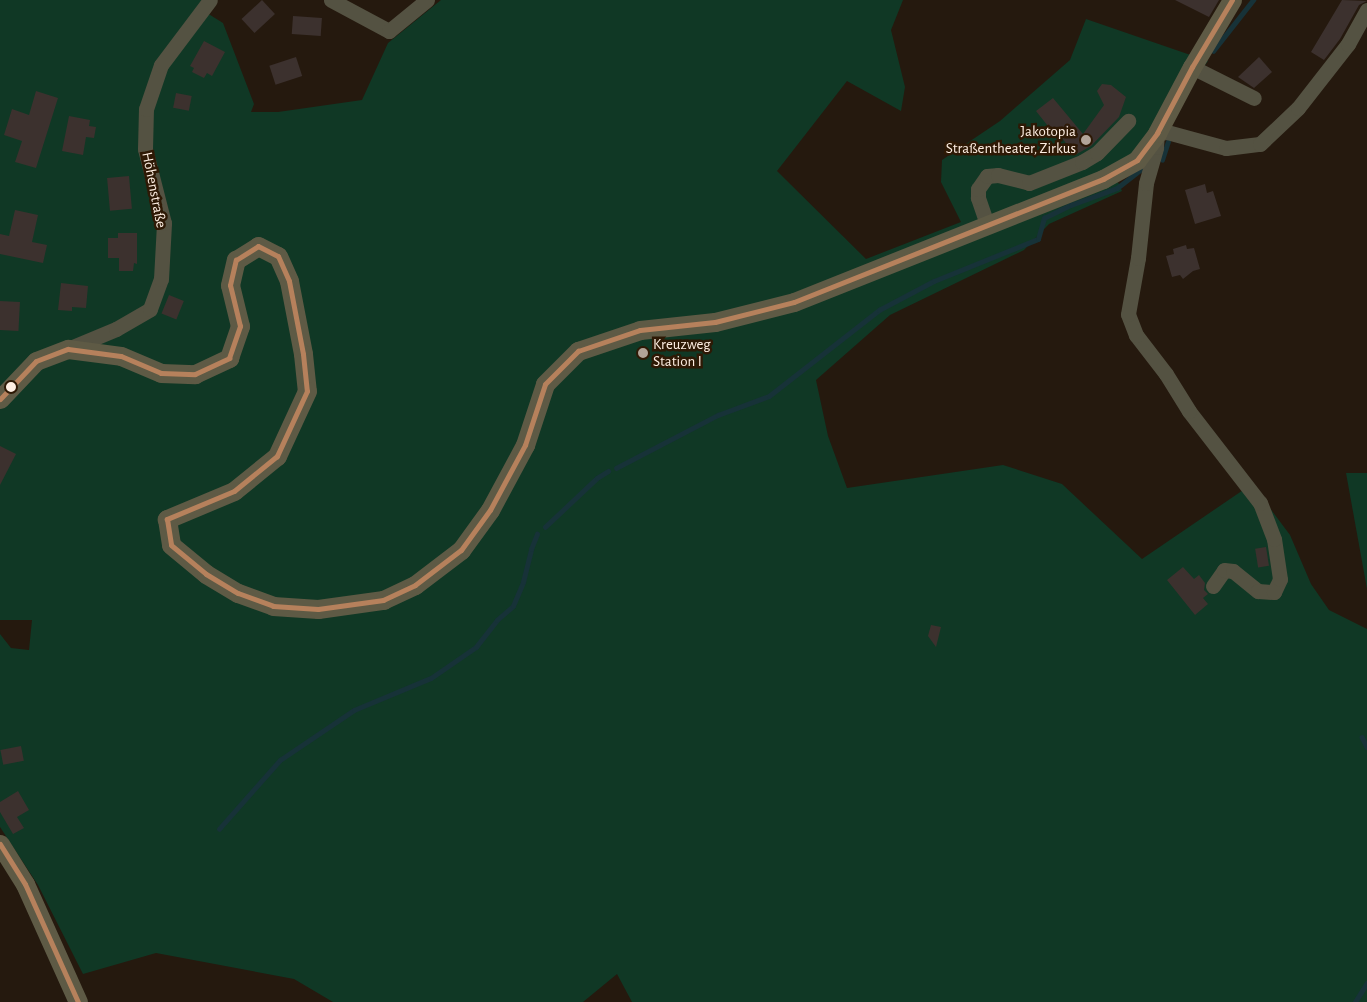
<!DOCTYPE html>
<meta charset="utf-8">
<style>
body{margin:0}
#map{position:relative;width:1367px;height:1002px;overflow:hidden;background:#25190e;font-family:"Alegreya Sans",sans-serif}
div>[style]{position:absolute}
.green>*{inset:0;background:#103825}
.stream>*{height:4.5px;margin:-2.25px;padding:0 2.25px;transform-origin:2.25px;border-radius:2.25px;background:#173238}
.building>*{inset:0;background:#3c312e;transform-origin:0 0}
.minor>*{height:15px;margin:-7.5px;padding:0 7.5px;transform-origin:7.5px;border-radius:7.5px;background:#545242}
.major>*{height:19px;margin:-9.5px;padding:0 9.5px;transform-origin:9.5px;border-radius:9.5px;background:#5e5a45}
.bus-1>*{height:5px;margin:-2.5px;padding:0 2.5px;transform-origin:2.5px;border-radius:2.5px;background:#b6815c}
.dots>*{width:14px;height:14px;translate:-50% -50%;box-sizing:border-box;border:2px solid #2e1905;border-radius:50%}
span{translate:-50% -50%;white-space:nowrap;text-align:center;line-height:1.15;-webkit-text-stroke:5px #2e1905;paint-order:stroke}
.poi-label{font-size:15px;color:#feefe3}
.right{translate:-100% -50%;text-align:right}
.left{translate:0 -50%;text-align:left}
.street-label{font-size:15px;color:#feefe3}
</style>
<div id="map">
<div class="green">
<i style="clip-path:polygon(0 0,215px 0,207px 13px,223px 23px,254px 104px,251px 112px,278px 112px,362px 100px,388px 43px,441px 0,903px 0,891px 30px,905px 87px,901px 111px,847px 81px,777px 171px,866px 259px,961px 222px,941px 182px,942px 160px,1000px 121px,1070px 60px,1086px 19px,1208px 61px,1137px 160px,1024px 217px,1118px 182px,1122px 191px,1049px 224px,1024px 250px,890px 315px,816px 380px,828px 436px,847px 488px,1003px 465px,1062px 484px,1142px 559px,1252px 484px,1290px 535px,1311px 584px,1329px 610px,1367px 629px,1367px 1002px,632px 1002px,617px 974px,583px 1002px,333px 1002px,294px 979px,156px 953px,83px 974px,38px 885px,0 827px,0 634px,11px 648px,29px 650px,32px 620px,0 620px)"></i>
<i style="clip-path:polygon(1346px 473px,1367px 473px,1367px 589px)"></i>
</div>
<div class="stream">
<i style="left:1213px;top:51px;width:65px;rotate:-51.9deg"></i>
<i style="left:1162px;top:160px;width:19px;rotate:-72deg"></i>
<i style="left:616px;top:468px;width:115px;rotate:-27.5deg"></i>
<i style="left:718px;top:415px;width:54px;rotate:-20.4deg"></i>
<i style="left:769px;top:396px;width:140px;rotate:-38deg"></i>
<i style="left:879px;top:310px;width:62px;rotate:-27.8deg"></i>
<i style="left:934px;top:281px;width:112px;rotate:-22deg"></i>
<i style="left:1038px;top:239px;width:22px;rotate:-74deg"></i>
<i style="left:1044px;top:218px;width:30px;rotate:-26deg"></i>
<i style="left:1071px;top:205px;width:49px;rotate:-20.3deg"></i>
<i style="left:1117px;top:188px;width:36px;rotate:-38deg"></i>
<i style="left:545px;top:527px;width:71px;rotate:-43.3deg"></i>
<i style="left:597px;top:478px;width:13px;rotate:-32deg"></i>
<i style="left:1362px;top:737px;width:11px;rotate:63deg"></i>
<i style="left:219px;top:829px;width:92px;rotate:-48.5deg"></i>
<i style="left:280px;top:760px;width:89px;rotate:-34deg"></i>
<i style="left:354px;top:710px;width:83px;rotate:-22.6deg"></i>
<i style="left:431px;top:678px;width:55px;rotate:-34.6deg"></i>
<i style="left:476px;top:647px;width:34px;rotate:-52deg"></i>
<i style="left:497px;top:620px;width:21px;rotate:-41deg"></i>
<i style="left:513px;top:606px;width:26px;rotate:-67deg"></i>
<i style="left:523px;top:582px;width:34px;rotate:-76deg"></i>
<i style="left:531px;top:549px;width:16px;rotate:-68deg"></i>
<i style="left:1355px;top:1002px;width:22px;rotate:-58deg"></i>
</div>
<div class="building">
<i style="left:262px;top:0;width:19px;height:28px;rotate:47deg"></i>
<i style="clip-path:polygon(1175px 0,1219px 0,1209px 17px)"></i>
<i style="clip-path:polygon(1342px 0,1367px 1px,1359px 5px,1340px 39px,1324px 60px,1311px 52px)"></i>
<i style="left:293px;top:16px;width:29px;height:18px;rotate:4deg"></i>
<i style="clip-path:polygon(204px 41px,225px 52px,212px 76px,207px 73px,204px 78px,192px 72px,194px 68px,190px 66px)"></i>
<i style="left:296px;top:57px;width:20px;height:28px;rotate:72deg"></i>
<i style="clip-path:polygon(1259px 57px,1272px 72px,1254px 88px,1238px 77px)"></i>
<i style="clip-path:polygon(1102px 84px,1111px 85px,1126px 97px,1119px 117px,1091px 146px,1075px 155px,1058px 133px,1055px 135px,1036px 111px,1053px 98px,1083px 134px,1104px 105px,1097px 91px)"></i>
<i style="clip-path:polygon(36px 91px,58px 98px,36px 168px,15px 162px,22px 141px,4px 135px,12px 109px,29px 115px)"></i>
<i style="left:176px;top:93px;width:16px;height:15px;rotate:11deg"></i>
<i style="clip-path:polygon(69px 116px,90px 120px,89px 126px,96px 127px,94px 138px,86px 137px,83px 155px,62px 151px)"></i>
<i style="left:129px;top:176px;width:33px;height:22px;rotate:85deg"></i>
<i style="clip-path:polygon(1205px 184px,1207px 193px,1213px 191px,1221px 216px,1195px 224px,1185px 190px)"></i>
<i style="clip-path:polygon(15px 210px,38px 215px,32px 242px,47px 245px,43px 263px,0 254px,0 234px,9px 236px)"></i>
<i style="clip-path:polygon(118px 233px,137px 233px,137px 264px,134px 263px,133px 271px,119px 271px,119px 258px,108px 258px,108px 238px,118px 238px)"></i>
<i style="clip-path:polygon(1186px 245px,1187px 249px,1194px 248px,1200px 269px,1193px 271px,1183px 279px,1180px 275px,1172px 277px,1166px 256px,1174px 254px,1173px 249px)"></i>
<i style="clip-path:polygon(61px 283px,88px 286px,86px 308px,72px 307px,72px 311px,58px 310px)"></i>
<i style="left:169px;top:295px;width:16px;height:20px;rotate:22deg"></i>
<i style="left:0;top:301px;width:20px;height:29px;rotate:3deg"></i>
<i style="clip-path:polygon(0 446px,16px 454px,0 485px)"></i>
<i style="left:1266px;top:547px;width:19px;height:11px;rotate:81deg"></i>
<i style="clip-path:polygon(1183px 567px,1194px 579px,1199px 575px,1205px 583px,1204px 590px,1208px 594px,1203px 598px,1208px 604px,1195px 615px,1167px 580px)"></i>
<i style="clip-path:polygon(931px 625px,941px 627px,936px 647px,928px 636px)"></i>
<i style="left:21px;top:746px;width:15px;height:21px;rotate:79deg"></i>
<i style="clip-path:polygon(18px 791px,29px 810px,17px 817px,24px 828px,13px 834px,0 812px,0 802px)"></i>
</div>
<div class="minor">
<i style="left:331px;top:0;width:66px;rotate:28.1deg"></i>
<i style="left:389px;top:31px;width:49px;rotate:-39.2deg"></i>
<i style="left:1192px;top:67px;width:69px;rotate:26.6deg"></i>
<i style="left:987px;top:224px;width:28px;rotate:-109deg"></i>
<i style="left:978px;top:198px;width:9px;rotate:-90deg"></i>
<i style="left:978px;top:189px;width:16px;rotate:-55deg"></i>
<i style="left:987px;top:176px;width:11px;rotate:-5deg"></i>
<i style="left:998px;top:175px;width:32px;rotate:14deg"></i>
<i style="left:1029px;top:183px;width:57px;rotate:-21.6deg"></i>
<i style="left:1082px;top:162px;width:17px;rotate:-31deg"></i>
<i style="left:1097px;top:153px;width:45px;rotate:-45.9deg"></i>
<i style="left:68px;top:349px;width:52px;rotate:-22.6deg"></i>
<i style="left:116px;top:329px;width:39px;rotate:-30deg"></i>
<i style="left:150px;top:309px;width:32px;rotate:-70deg"></i>
<i style="left:161px;top:279px;width:56px;rotate:-86.9deg"></i>
<i style="left:164px;top:223px;width:76px;rotate:-104.4deg"></i>
<i style="left:145px;top:149px;width:40px;rotate:-88.6deg"></i>
<i style="left:146px;top:109px;width:46px;rotate:-71.2deg"></i>
<i style="left:161px;top:65px;width:81px;rotate:-53deg"></i>
<i style="left:1213px;top:586px;width:19px;rotate:-55deg"></i>
<i style="left:1224px;top:570px;width:9px;rotate:6deg"></i>
<i style="left:1233px;top:571px;width:32px;rotate:39deg"></i>
<i style="left:1258px;top:591px;width:16px;rotate:4deg"></i>
<i style="left:1274px;top:592px;width:14px;rotate:-65deg"></i>
<i style="left:1280px;top:579px;width:40px;rotate:-98.5deg"></i>
<i style="left:1274px;top:539px;width:39px;rotate:-111deg"></i>
<i style="left:1260px;top:503px;width:116px;rotate:-127.7deg"></i>
<i style="left:1189px;top:411px;width:44px;rotate:-121.9deg"></i>
<i style="left:1166px;top:374px;width:49px;rotate:-127.6deg"></i>
<i style="left:1136px;top:335px;width:22px;rotate:-111deg"></i>
<i style="left:1128px;top:314px;width:57px;rotate:-79.9deg"></i>
<i style="left:1138px;top:258px;width:75px;rotate:-83.9deg"></i>
<i style="left:1146px;top:183px;width:37px;rotate:-74deg"></i>
<i style="left:1156px;top:147px;width:14px;rotate:-86deg"></i>
<i style="left:1157px;top:133px;width:10px;rotate:-6deg"></i>
<i style="left:1167px;top:132px;width:61px;rotate:15.2deg"></i>
<i style="left:1226px;top:148px;width:34px;rotate:-7deg"></i>
<i style="left:1260px;top:144px;width:52px;rotate:-43.5deg"></i>
<i style="left:1298px;top:108px;width:81px;rotate:-52deg"></i>
<i style="left:1348px;top:44px;width:39px;rotate:-61deg"></i>
</div>
<div class="major">
<i style="left:0;top:399px;width:52px;rotate:-46.5deg"></i>
<i style="left:36px;top:361px;width:34px;rotate:-21deg"></i>
<i style="left:68px;top:349px;width:53px;rotate:7.5deg"></i>
<i style="left:121px;top:356px;width:43px;rotate:23deg"></i>
<i style="left:161px;top:373px;width:34px;rotate:2deg"></i>
<i style="left:195px;top:374px;width:38px;rotate:-25deg"></i>
<i style="left:229px;top:358px;width:34px;rotate:-71deg"></i>
<i style="left:240px;top:326px;width:42px;rotate:-103.7deg"></i>
<i style="left:230px;top:285px;width:26px;rotate:-77deg"></i>
<i style="left:236px;top:260px;width:26px;rotate:-32deg"></i>
<i style="left:258px;top:246px;width:22px;rotate:27deg"></i>
<i style="left:278px;top:256px;width:27px;rotate:66deg"></i>
<i style="left:289px;top:281px;width:74px;rotate:79.1deg"></i>
<i style="left:303px;top:354px;width:37px;rotate:84deg"></i>
<i style="left:307px;top:391px;width:72px;rotate:114.8deg"></i>
<i style="left:277px;top:456px;width:55px;rotate:140.9deg"></i>
<i style="left:234px;top:491px;width:73px;rotate:157.3deg"></i>
<i style="left:167px;top:519px;width:26px;rotate:81deg"></i>
<i style="left:171px;top:545px;width:45px;rotate:39.6deg"></i>
<i style="left:206px;top:574px;width:37px;rotate:31deg"></i>
<i style="left:238px;top:593px;width:37px;rotate:20deg"></i>
<i style="left:273px;top:606px;width:45px;rotate:3.8deg"></i>
<i style="left:318px;top:609px;width:66px;rotate:-7.9deg"></i>
<i style="left:383px;top:600px;width:35px;rotate:-25deg"></i>
<i style="left:415px;top:585px;width:58px;rotate:-37.3deg"></i>
<i style="left:461px;top:550px;width:49px;rotate:-54.1deg"></i>
<i style="left:490px;top:510px;width:74px;rotate:-61.7deg"></i>
<i style="left:525px;top:445px;width:64px;rotate:-71.8deg"></i>
<i style="left:545px;top:384px;width:47px;rotate:-45deg"></i>
<i style="left:578px;top:351px;width:65px;rotate:-18.7deg"></i>
<i style="left:640px;top:330px;width:75px;rotate:-6.1deg"></i>
<i style="left:715px;top:322px;width:81px;rotate:-14.2deg"></i>
<i style="left:794px;top:302px;width:333px;rotate:-21.7deg"></i>
<i style="left:1103px;top:179px;width:39px;rotate:-29deg"></i>
<i style="left:1137px;top:160px;width:34px;rotate:-53deg"></i>
<i style="left:1157px;top:133px;width:75px;rotate:-62.1deg"></i>
<i style="left:1192px;top:67px;width:78px;rotate:-59.2deg"></i>
<i style="left:0;top:844px;width:47px;rotate:58deg"></i>
<i style="left:25px;top:884px;width:129px;rotate:65.8deg"></i>
</div>
<div class="bus-1">
<i style="left:0;top:399px;width:52px;rotate:-46.5deg"></i>
<i style="left:36px;top:361px;width:34px;rotate:-21deg"></i>
<i style="left:68px;top:349px;width:53px;rotate:7.5deg"></i>
<i style="left:121px;top:356px;width:43px;rotate:23deg"></i>
<i style="left:161px;top:373px;width:34px;rotate:2deg"></i>
<i style="left:195px;top:374px;width:38px;rotate:-25deg"></i>
<i style="left:229px;top:358px;width:34px;rotate:-71deg"></i>
<i style="left:240px;top:326px;width:42px;rotate:-103.7deg"></i>
<i style="left:230px;top:285px;width:26px;rotate:-77deg"></i>
<i style="left:236px;top:260px;width:26px;rotate:-32deg"></i>
<i style="left:258px;top:246px;width:22px;rotate:27deg"></i>
<i style="left:278px;top:256px;width:27px;rotate:66deg"></i>
<i style="left:289px;top:281px;width:74px;rotate:79.1deg"></i>
<i style="left:303px;top:354px;width:37px;rotate:84deg"></i>
<i style="left:307px;top:391px;width:72px;rotate:114.8deg"></i>
<i style="left:277px;top:456px;width:55px;rotate:140.9deg"></i>
<i style="left:234px;top:491px;width:73px;rotate:157.3deg"></i>
<i style="left:167px;top:519px;width:26px;rotate:81deg"></i>
<i style="left:171px;top:545px;width:45px;rotate:39.6deg"></i>
<i style="left:206px;top:574px;width:37px;rotate:31deg"></i>
<i style="left:238px;top:593px;width:37px;rotate:20deg"></i>
<i style="left:273px;top:606px;width:45px;rotate:3.8deg"></i>
<i style="left:318px;top:609px;width:66px;rotate:-7.9deg"></i>
<i style="left:383px;top:600px;width:35px;rotate:-25deg"></i>
<i style="left:415px;top:585px;width:58px;rotate:-37.3deg"></i>
<i style="left:461px;top:550px;width:49px;rotate:-54.1deg"></i>
<i style="left:490px;top:510px;width:74px;rotate:-61.7deg"></i>
<i style="left:525px;top:445px;width:64px;rotate:-71.8deg"></i>
<i style="left:545px;top:384px;width:47px;rotate:-45deg"></i>
<i style="left:578px;top:351px;width:65px;rotate:-18.7deg"></i>
<i style="left:640px;top:330px;width:75px;rotate:-6.1deg"></i>
<i style="left:715px;top:322px;width:81px;rotate:-14.2deg"></i>
<i style="left:794px;top:302px;width:333px;rotate:-21.7deg"></i>
<i style="left:1103px;top:179px;width:39px;rotate:-29deg"></i>
<i style="left:1137px;top:160px;width:34px;rotate:-53deg"></i>
<i style="left:1157px;top:133px;width:75px;rotate:-62.1deg"></i>
<i style="left:1192px;top:67px;width:78px;rotate:-59.2deg"></i>
<i style="left:0;top:844px;width:47px;rotate:58deg"></i>
<i style="left:25px;top:884px;width:129px;rotate:65.8deg"></i>
</div>
<div class="dots">
<i style="left:1086px;top:140px;background:#b2a498"></i>
<i style="left:643px;top:353px;background:#b2a498"></i>
<i style="left:11px;top:387px;background:#feefe3"></i>
</div>
<div class="poi-label">
<span class="right" style="left:1076px;top:140px">Jakotopia<br>Straßentheater, Zirkus</span>
<span class="left" style="left:653px;top:353px">Kreuzweg<br>Station I</span>
</div>
<div class="street-label">
<span style="left:154px;top:190px;rotate:79deg">Höhenstraße</span>
</div>
</div>
